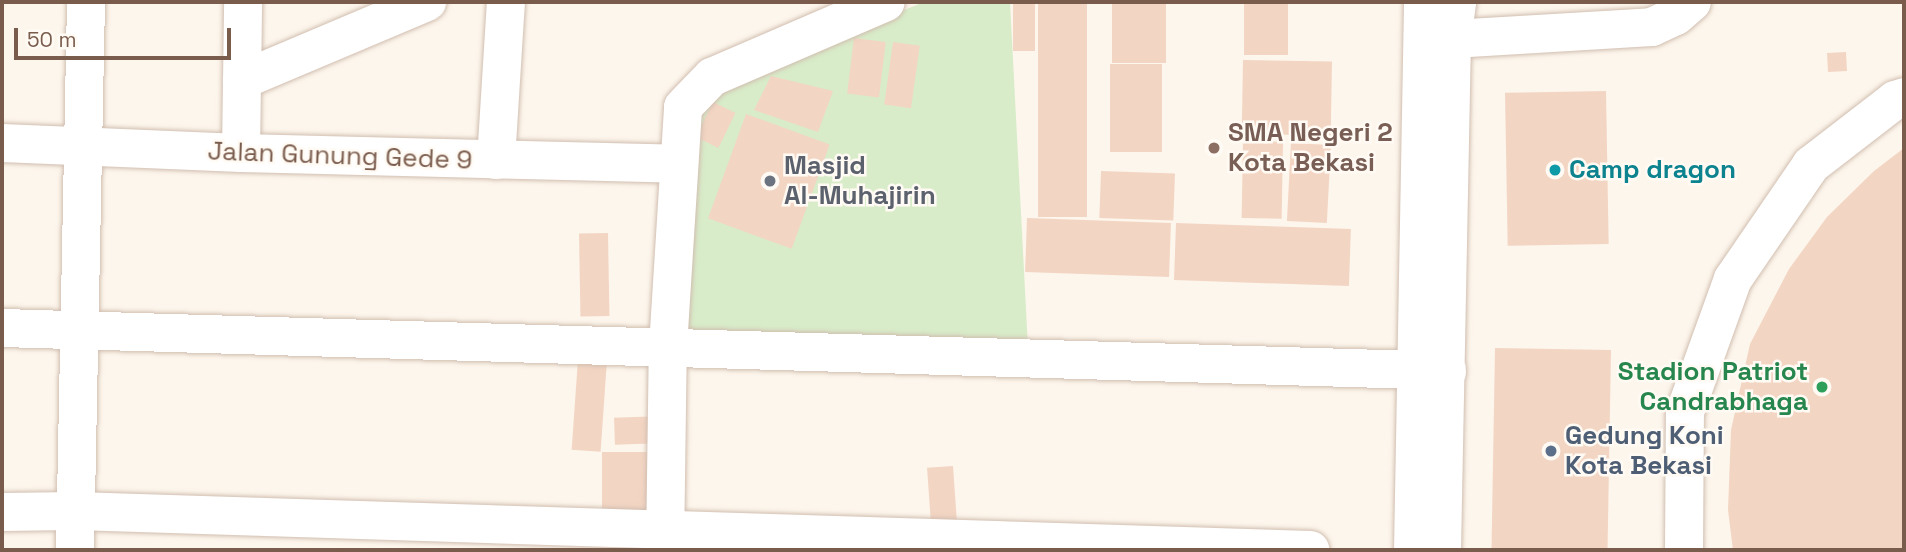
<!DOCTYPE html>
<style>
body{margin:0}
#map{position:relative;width:1906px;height:552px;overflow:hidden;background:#fdf6ec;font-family:"Space Grotesk",sans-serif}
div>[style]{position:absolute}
.green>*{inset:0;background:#d8ecc9}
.building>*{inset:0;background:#f3d5c3;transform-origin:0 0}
.roads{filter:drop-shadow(0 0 2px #d1beb0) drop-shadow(0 0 2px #d1beb0)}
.minor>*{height:38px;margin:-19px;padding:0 19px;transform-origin:19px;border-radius:19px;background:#fff}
.dots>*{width:19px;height:19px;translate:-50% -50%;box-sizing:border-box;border:4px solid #fffaf3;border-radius:50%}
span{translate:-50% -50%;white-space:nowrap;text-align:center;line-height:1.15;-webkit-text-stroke:5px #fffaf3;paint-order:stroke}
.education-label{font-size:26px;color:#785e54;font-weight:700}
.left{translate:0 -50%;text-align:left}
.street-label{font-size:26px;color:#7a5c4d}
.worship-label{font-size:26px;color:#5b616d;font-weight:700}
.culture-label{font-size:26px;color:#0d838f;font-weight:700}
.leisure-label{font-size:26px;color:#27864d;font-weight:700}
.right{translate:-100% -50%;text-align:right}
.service-label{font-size:26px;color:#4e5e75;font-weight:700}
.frame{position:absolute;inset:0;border:4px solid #7a5c4d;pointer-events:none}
.scale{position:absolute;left:14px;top:28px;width:217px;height:32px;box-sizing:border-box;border:4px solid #7a5c4d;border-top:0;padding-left:9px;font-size:21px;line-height:24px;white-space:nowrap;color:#7a5c4d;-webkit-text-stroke:5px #fffaf3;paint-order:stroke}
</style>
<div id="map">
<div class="green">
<i style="clip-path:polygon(924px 2px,1010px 2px,1028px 348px,682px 331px,690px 135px,718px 85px)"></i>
</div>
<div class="building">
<i style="left:1013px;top:2px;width:22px;height:49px"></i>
<i style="left:1038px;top:2px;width:49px;height:215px"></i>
<i style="left:1112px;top:2px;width:54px;height:61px"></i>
<i style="left:1244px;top:2px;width:44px;height:53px"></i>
<i style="left:854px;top:38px;width:32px;height:56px;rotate:7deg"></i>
<i style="left:893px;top:42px;width:27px;height:63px;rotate:8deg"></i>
<i style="left:1846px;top:52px;width:19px;height:19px;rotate:87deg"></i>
<i style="left:1243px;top:60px;width:89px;height:74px;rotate:1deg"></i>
<i style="left:1110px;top:64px;width:52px;height:88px"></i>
<i style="clip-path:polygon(771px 76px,833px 91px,818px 132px,754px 110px)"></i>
<i style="left:1606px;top:91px;width:153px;height:101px;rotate:89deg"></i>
<i style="left:713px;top:102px;width:25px;height:39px;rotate:26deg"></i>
<i style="left:746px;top:114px;width:89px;height:111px;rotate:20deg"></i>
<i style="left:1243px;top:141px;width:40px;height:77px;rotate:1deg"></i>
<i style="left:1291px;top:143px;width:40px;height:78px;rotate:3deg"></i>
<i style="clip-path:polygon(1904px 148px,1904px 550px,1733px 550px,1728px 510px,1731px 430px,1750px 344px,1789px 269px,1827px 217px,1874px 171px)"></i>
<i style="left:1101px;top:171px;width:74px;height:47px;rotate:2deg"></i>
<i style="left:1027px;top:218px;width:144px;height:54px;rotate:2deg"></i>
<i style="left:1176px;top:223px;width:175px;height:57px;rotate:2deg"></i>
<i style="left:608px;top:233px;width:83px;height:29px;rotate:89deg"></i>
<i style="left:1611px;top:350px;width:200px;height:116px;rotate:91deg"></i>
<i style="left:578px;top:359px;width:29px;height:91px;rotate:4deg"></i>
<i style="left:663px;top:416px;width:27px;height:49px;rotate:88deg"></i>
<i style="left:662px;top:452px;width:60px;height:60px;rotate:90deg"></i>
<i style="left:953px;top:466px;width:65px;height:26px;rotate:86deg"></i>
</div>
<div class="roads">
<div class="minor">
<i style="left:1452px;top:39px;width:200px;rotate:-3.4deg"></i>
<i style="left:1652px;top:27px;width:26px;rotate:-25deg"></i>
<i style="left:1676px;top:16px;width:21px;rotate:-41deg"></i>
<i style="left:242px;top:80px;width:201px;rotate:-22.9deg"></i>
<i style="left:2px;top:143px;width:239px;rotate:2.4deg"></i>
<i style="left:241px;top:153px;width:438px;rotate:1.4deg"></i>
<i style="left:241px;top:153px;width:151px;rotate:-89.2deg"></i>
<i style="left:496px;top:160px;width:158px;rotate:-86.4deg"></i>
<i style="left:2px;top:328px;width:1446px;rotate:1.7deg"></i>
<i style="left:2px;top:512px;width:74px;rotate:-0.8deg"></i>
<i style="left:76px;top:511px;width:1235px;rotate:1.81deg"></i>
<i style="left:75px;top:550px;width:548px;rotate:-88.85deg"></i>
<i style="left:665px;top:550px;width:203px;rotate:-89.2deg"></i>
<i style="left:668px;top:347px;width:240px;rotate:-86.4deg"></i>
<i style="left:683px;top:107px;width:42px;rotate:-46deg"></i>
<i style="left:712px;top:77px;width:189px;rotate:-23.3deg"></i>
<i style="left:1413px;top:550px;width:548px;rotate:-88.95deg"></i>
<i style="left:1442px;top:550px;width:511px;rotate:-88.88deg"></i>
<i style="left:1452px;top:39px;width:37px;rotate:-82deg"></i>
<i style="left:1684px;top:550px;width:138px;rotate:-89.6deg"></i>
<i style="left:1685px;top:412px;width:141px;rotate:-70.2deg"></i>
<i style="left:1733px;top:279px;width:138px;rotate:-55.6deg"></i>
<i style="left:1811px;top:165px;width:106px;rotate:-37.7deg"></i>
<i style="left:1895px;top:100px;width:9px;rotate:-18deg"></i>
</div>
</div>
<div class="dots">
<i style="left:1214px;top:148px;background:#8d6e63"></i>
<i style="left:1555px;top:170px;background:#0f9aa8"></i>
<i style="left:770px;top:181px;background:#6b7280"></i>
<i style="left:1822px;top:387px;background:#2e9e5b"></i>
<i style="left:1551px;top:451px;background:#5c6f8a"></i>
</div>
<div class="education-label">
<span class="left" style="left:1228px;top:148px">SMA Negeri 2<br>Kota Bekasi</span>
</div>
<div class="street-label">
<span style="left:340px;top:156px;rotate:2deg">Jalan Gunung Gede 9</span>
</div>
<div class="worship-label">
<span class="left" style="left:784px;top:181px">Masjid<br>Al-Muhajirin</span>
</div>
<div class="culture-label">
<span class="left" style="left:1569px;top:170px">Camp dragon</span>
</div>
<div class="leisure-label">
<span class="right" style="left:1808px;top:387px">Stadion Patriot<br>Candrabhaga</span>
</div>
<div class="service-label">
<span class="left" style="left:1565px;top:451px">Gedung Koni<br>Kota Bekasi</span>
</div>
<div class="frame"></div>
<div class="scale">50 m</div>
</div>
